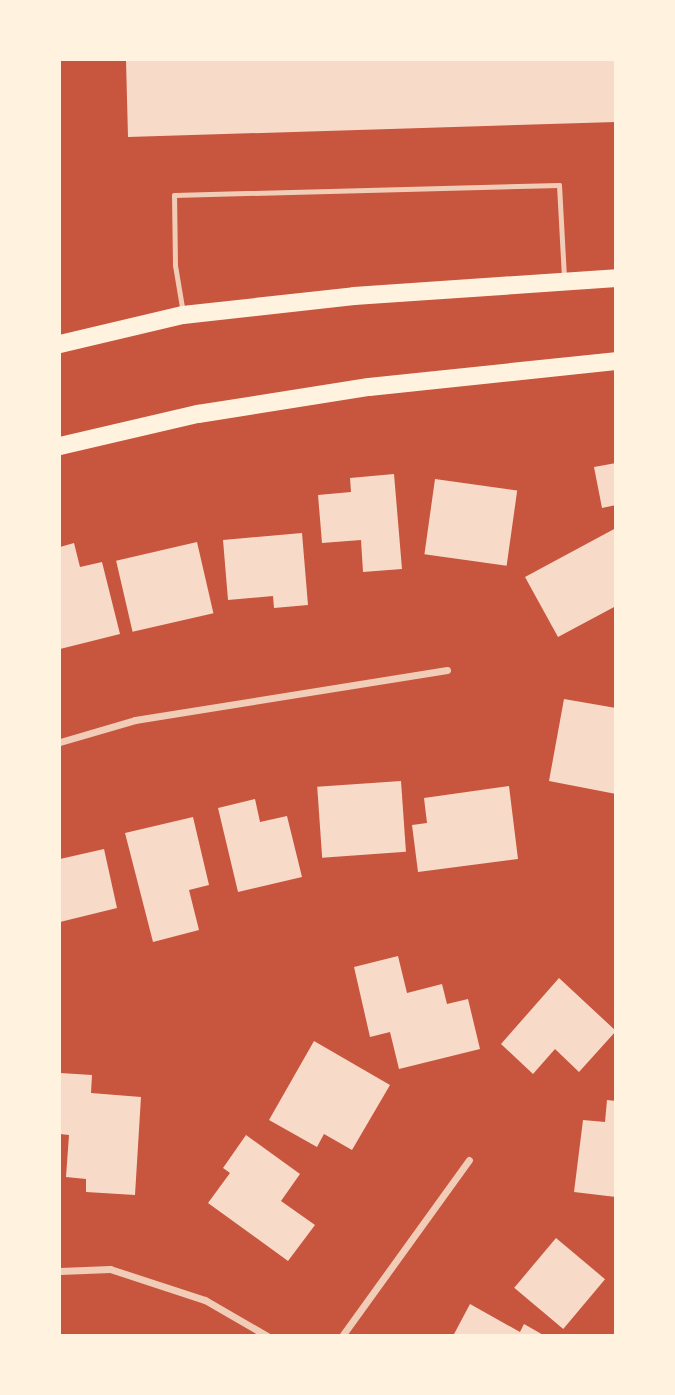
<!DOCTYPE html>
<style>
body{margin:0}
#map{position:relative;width:675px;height:1395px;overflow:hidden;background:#c8553d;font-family:Lato,sans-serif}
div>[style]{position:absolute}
.building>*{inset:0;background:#f7dbc8;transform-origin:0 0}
.service>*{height:5px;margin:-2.5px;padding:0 2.5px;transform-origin:2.5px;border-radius:2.5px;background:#f1ccb7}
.minor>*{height:7px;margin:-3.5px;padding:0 3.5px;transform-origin:3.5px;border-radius:3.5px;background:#f1ccb7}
.primary>*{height:18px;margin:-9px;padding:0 9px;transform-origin:9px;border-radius:9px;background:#fff3e0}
span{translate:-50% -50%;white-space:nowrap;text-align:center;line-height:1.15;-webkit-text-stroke:5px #fff3e0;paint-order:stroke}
.frame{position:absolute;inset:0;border:61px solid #fff3e0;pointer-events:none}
</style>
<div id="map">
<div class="building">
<i style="clip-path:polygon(126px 60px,616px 60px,616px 122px,128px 137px)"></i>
<i style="clip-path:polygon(616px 463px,616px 505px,602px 508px,594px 467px)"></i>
<i style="clip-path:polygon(394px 474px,402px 569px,363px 572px,361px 540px,322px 543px,318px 495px,351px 492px,350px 478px)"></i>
<i style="left:435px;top:479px;width:83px;height:76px;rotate:8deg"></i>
<i style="clip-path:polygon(616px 528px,616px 606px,558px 637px,525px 577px)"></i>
<i style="clip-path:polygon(302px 533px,308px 605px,274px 608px,273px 596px,228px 600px,223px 540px)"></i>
<i style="left:197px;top:542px;width:73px;height:83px;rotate:77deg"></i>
<i style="clip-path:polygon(74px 543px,80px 567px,102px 562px,120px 634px,60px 649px,60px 547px)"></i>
<i style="clip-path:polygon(564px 699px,616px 708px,616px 794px,549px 781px)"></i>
<i style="left:401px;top:781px;width:71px;height:84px;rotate:86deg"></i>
<i style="clip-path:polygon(509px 786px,518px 859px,418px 872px,412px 825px,427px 823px,424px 798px)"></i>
<i style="clip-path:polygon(255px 799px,260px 822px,287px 816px,302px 877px,238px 892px,218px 808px)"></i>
<i style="clip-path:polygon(193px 817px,209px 885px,189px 890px,199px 930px,153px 942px,125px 833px)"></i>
<i style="clip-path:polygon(104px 849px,117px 908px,60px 922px,60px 859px)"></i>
<i style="clip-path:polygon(398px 956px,407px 993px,442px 984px,447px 1004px,468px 999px,480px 1049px,399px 1069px,390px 1032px,370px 1037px,354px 967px)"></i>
<i style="clip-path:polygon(559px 978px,616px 1031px,579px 1072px,555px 1049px,533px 1074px,501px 1044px)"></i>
<i style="clip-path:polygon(314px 1041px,390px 1085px,352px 1150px,324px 1134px,317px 1147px,269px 1120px)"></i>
<i style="clip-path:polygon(60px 1073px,92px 1075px,91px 1093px,141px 1097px,135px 1195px,86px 1192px,86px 1179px,66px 1177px,69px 1135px,60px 1134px)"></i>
<i style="clip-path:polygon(607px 1100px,616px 1101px,616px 1197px,574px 1192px,583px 1120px,605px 1122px)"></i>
<i style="clip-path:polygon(246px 1135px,300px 1174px,281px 1201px,315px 1225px,288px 1261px,208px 1203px,230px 1173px,223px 1168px)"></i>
<i style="left:556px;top:1238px;width:64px;height:65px;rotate:40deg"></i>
<i style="clip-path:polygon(470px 1304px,520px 1332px,524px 1324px,545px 1336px,453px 1336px)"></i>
</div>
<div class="service">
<i style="left:183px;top:313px;width:49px;rotate:-99.5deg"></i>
<i style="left:175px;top:265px;width:70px;rotate:-90.8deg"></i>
<i style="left:174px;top:195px;width:385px;rotate:-1.5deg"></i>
<i style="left:559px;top:185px;width:92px;rotate:86.9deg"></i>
</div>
<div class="minor">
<i style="left:60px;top:742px;width:78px;rotate:-16.3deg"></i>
<i style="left:135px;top:720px;width:316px;rotate:-9.1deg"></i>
<i style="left:60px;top:1271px;width:50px;rotate:-2.3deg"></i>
<i style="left:110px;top:1269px;width:100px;rotate:18.1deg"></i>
<i style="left:205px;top:1300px;width:72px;rotate:30.1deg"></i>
<i style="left:342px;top:1336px;width:217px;rotate:-54.2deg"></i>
</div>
<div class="primary">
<i style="left:60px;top:344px;width:126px;rotate:-13.3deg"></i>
<i style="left:183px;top:315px;width:172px;rotate:-6.3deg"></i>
<i style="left:354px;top:296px;width:263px;rotate:-3.9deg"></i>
<i style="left:60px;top:446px;width:142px;rotate:-13.1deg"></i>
<i style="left:198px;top:414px;width:173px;rotate:-9deg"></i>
<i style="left:369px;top:387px;width:248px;rotate:-6deg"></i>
</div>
<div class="frame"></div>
</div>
